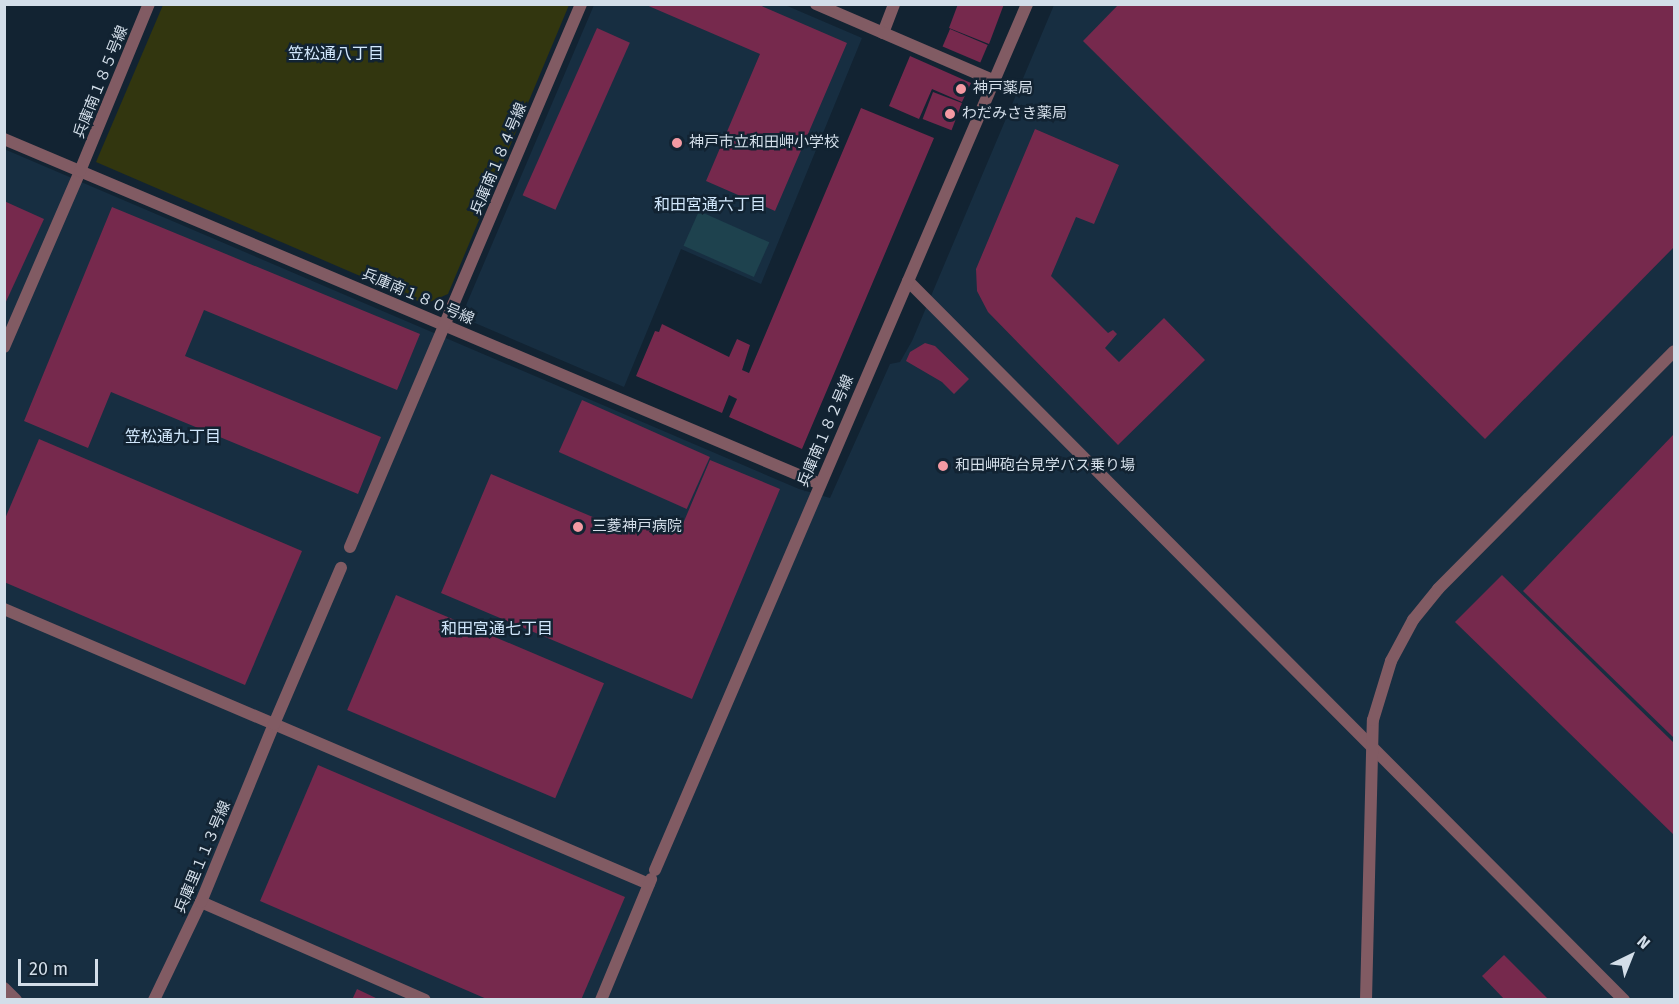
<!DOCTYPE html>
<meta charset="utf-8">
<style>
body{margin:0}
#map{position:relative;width:1679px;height:1004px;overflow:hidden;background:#122332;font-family:"Fira Sans","Noto Sans JP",sans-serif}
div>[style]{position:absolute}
.built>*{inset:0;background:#172e41}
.green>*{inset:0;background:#32360f}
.water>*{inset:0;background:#1e424e;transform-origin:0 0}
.building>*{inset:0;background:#76294d;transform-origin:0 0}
.lane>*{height:12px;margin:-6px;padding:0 6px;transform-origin:6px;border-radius:6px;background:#815b63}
.street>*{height:12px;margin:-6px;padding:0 6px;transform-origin:6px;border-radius:6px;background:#815b63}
.dots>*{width:16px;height:16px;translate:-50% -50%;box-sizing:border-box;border:3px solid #122332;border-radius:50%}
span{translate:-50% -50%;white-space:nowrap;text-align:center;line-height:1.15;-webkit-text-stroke:5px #122332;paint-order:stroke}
.street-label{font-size:15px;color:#d3dee9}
.poi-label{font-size:15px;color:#d3dee9}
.left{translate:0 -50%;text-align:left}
.neighbourhood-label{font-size:16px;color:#d1e7fc}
.frame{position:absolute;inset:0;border:6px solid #d3dee9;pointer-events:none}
.north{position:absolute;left:1601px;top:926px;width:60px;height:60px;-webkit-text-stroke:4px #122332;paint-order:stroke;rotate:43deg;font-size:16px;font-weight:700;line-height:24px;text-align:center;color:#d3dee9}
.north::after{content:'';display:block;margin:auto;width:21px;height:27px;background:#d3dee9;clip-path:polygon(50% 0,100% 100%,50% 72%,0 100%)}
.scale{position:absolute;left:18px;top:959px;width:80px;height:27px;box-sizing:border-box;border:3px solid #d3dee9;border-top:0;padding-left:8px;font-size:18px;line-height:21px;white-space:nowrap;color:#d3dee9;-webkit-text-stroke:4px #122332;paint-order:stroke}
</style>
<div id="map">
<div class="built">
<i style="clip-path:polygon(594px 5px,785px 5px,862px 38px,761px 284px,681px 249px,624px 387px,461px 317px)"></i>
<i style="clip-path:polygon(1054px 5px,1674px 5px,1674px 999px,5px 999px,4px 149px,799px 489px,830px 498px,890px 364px,900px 362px,912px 341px)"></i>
</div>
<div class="green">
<i style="clip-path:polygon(163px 5px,569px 5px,448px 294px,425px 304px,96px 162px)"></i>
</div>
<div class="water">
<i style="left:699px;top:211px;width:77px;height:38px;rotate:24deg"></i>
</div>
<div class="building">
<i style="clip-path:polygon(644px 4px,757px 4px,847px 43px,775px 211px,706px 181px,760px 54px)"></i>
<i style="clip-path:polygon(958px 4px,1004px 4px,989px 44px,949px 28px)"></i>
<i style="clip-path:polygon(1119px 4px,1674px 4px,1674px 247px,1485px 439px,1083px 41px)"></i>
<i style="left:597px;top:28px;width:36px;height:183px;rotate:24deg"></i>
<i style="left:950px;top:29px;width:41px;height:19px;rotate:23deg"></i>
<i style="clip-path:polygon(910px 56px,971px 83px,962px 102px,932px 89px,919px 119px,889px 106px)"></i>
<i style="left:933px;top:92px;width:31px;height:29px;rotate:21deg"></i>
<i style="clip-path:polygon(861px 108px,934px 138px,802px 449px,729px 417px,737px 399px,729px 395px,722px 413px,636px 376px,655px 331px,659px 332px,662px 324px,729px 357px,737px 339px,750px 345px,742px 370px,749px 373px)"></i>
<i style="clip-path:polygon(1035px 129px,1119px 165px,1094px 224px,1076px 217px,1051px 276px,1108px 333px,1113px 330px,1117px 334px,1105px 348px,1119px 362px,1164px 318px,1205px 360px,1118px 445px,988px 312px,977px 291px,976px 269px)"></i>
<i style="clip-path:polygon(4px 201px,44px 219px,4px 306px)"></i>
<i style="clip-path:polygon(112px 207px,420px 334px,397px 390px,204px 310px,185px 356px,381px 437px,358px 494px,111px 392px,88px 448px,24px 421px)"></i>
<i style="clip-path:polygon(925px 343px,935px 346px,969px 379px,954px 394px,942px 382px,906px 361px,910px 352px)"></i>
<i style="left:582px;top:400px;width:140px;height:57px;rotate:24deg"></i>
<i style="clip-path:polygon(1674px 434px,1674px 738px,1523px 591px)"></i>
<i style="clip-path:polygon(39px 439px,302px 551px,245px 685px,4px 582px,4px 521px)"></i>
<i style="clip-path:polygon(710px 460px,780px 489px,692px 699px,441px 593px,491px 474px,633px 534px,638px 522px,659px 530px,664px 518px,682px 526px)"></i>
<i style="clip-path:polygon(1502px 575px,1674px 743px,1674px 835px,1455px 622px)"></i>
<i style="left:396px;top:595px;width:226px;height:125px;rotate:23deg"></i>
<i style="clip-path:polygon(318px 765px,625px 897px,581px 1000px,489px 1000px,260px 901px)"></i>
<i style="clip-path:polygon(1504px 955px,1549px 1000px,1505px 1000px,1482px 976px)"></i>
<i style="clip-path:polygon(357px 989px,380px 1000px,352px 1000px)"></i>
</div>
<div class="lane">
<i style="left:883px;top:33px;width:31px;rotate:-69deg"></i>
<i style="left:908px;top:281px;width:1015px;rotate:45.12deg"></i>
<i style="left:4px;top:347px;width:192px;rotate:-66.6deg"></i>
<i style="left:4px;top:609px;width:701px;rotate:23.09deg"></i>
<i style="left:201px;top:902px;width:244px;rotate:23.6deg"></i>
<i style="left:4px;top:988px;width:17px;rotate:45deg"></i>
<i style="left:154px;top:1000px;width:109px;rotate:-64.4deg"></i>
<i style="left:201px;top:902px;width:192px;rotate:-67.7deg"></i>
<i style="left:274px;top:724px;width:170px;rotate:-66.8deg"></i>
<i style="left:601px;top:1000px;width:131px;rotate:-67.5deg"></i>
<i style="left:1366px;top:1000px;width:280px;rotate:-88.6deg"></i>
<i style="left:1373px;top:720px;width:62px;rotate:-73deg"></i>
<i style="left:1391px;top:661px;width:47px;rotate:-61.8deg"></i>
<i style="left:1413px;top:620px;width:40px;rotate:-51deg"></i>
<i style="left:1438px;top:589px;width:335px;rotate:-45.2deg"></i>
</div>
<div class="street">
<i style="left:816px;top:4px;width:195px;rotate:23.3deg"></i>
<i style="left:4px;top:139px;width:886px;rotate:22.92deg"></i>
<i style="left:80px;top:171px;width:181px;rotate:-67.6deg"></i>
<i style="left:350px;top:547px;width:590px;rotate:-66.95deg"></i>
<i style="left:655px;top:870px;width:943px;rotate:-66.75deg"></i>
</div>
<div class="dots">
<i style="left:961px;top:89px;background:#f49aa3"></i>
<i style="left:950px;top:114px;background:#f49aa3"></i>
<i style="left:677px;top:143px;background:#f49aa3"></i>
<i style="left:943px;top:466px;background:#f49aa3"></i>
<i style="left:578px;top:527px;background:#f49aa3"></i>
</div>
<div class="street-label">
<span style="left:101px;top:82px;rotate:-68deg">兵庫南１８５号線</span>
<span style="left:499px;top:159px;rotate:-67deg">兵庫南１８４号線</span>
<span style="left:418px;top:297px;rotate:23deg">兵庫南１８０号線</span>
<span style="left:826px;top:431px;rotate:-67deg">兵庫南１８２号線</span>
<span style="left:203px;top:857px;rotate:-67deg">兵庫里１１３号線</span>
</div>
<div class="poi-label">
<span class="left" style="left:973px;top:89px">神戸薬局</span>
<span class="left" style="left:962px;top:114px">わだみさき薬局</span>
<span class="left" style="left:689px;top:143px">神戸市立和田岬小学校</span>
<span class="left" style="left:955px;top:466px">和田岬砲台見学バス乗り場</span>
<span class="left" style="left:592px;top:527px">三菱神戸病院</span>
</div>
<div class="neighbourhood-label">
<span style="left:336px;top:54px">笠松通八丁目</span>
<span style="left:710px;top:205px">和田宮通六丁目</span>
<span style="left:173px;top:437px">笠松通九丁目</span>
<span style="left:497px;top:629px">和田宮通七丁目</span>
</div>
<div class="frame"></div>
<div class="north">N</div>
<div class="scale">20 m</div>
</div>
